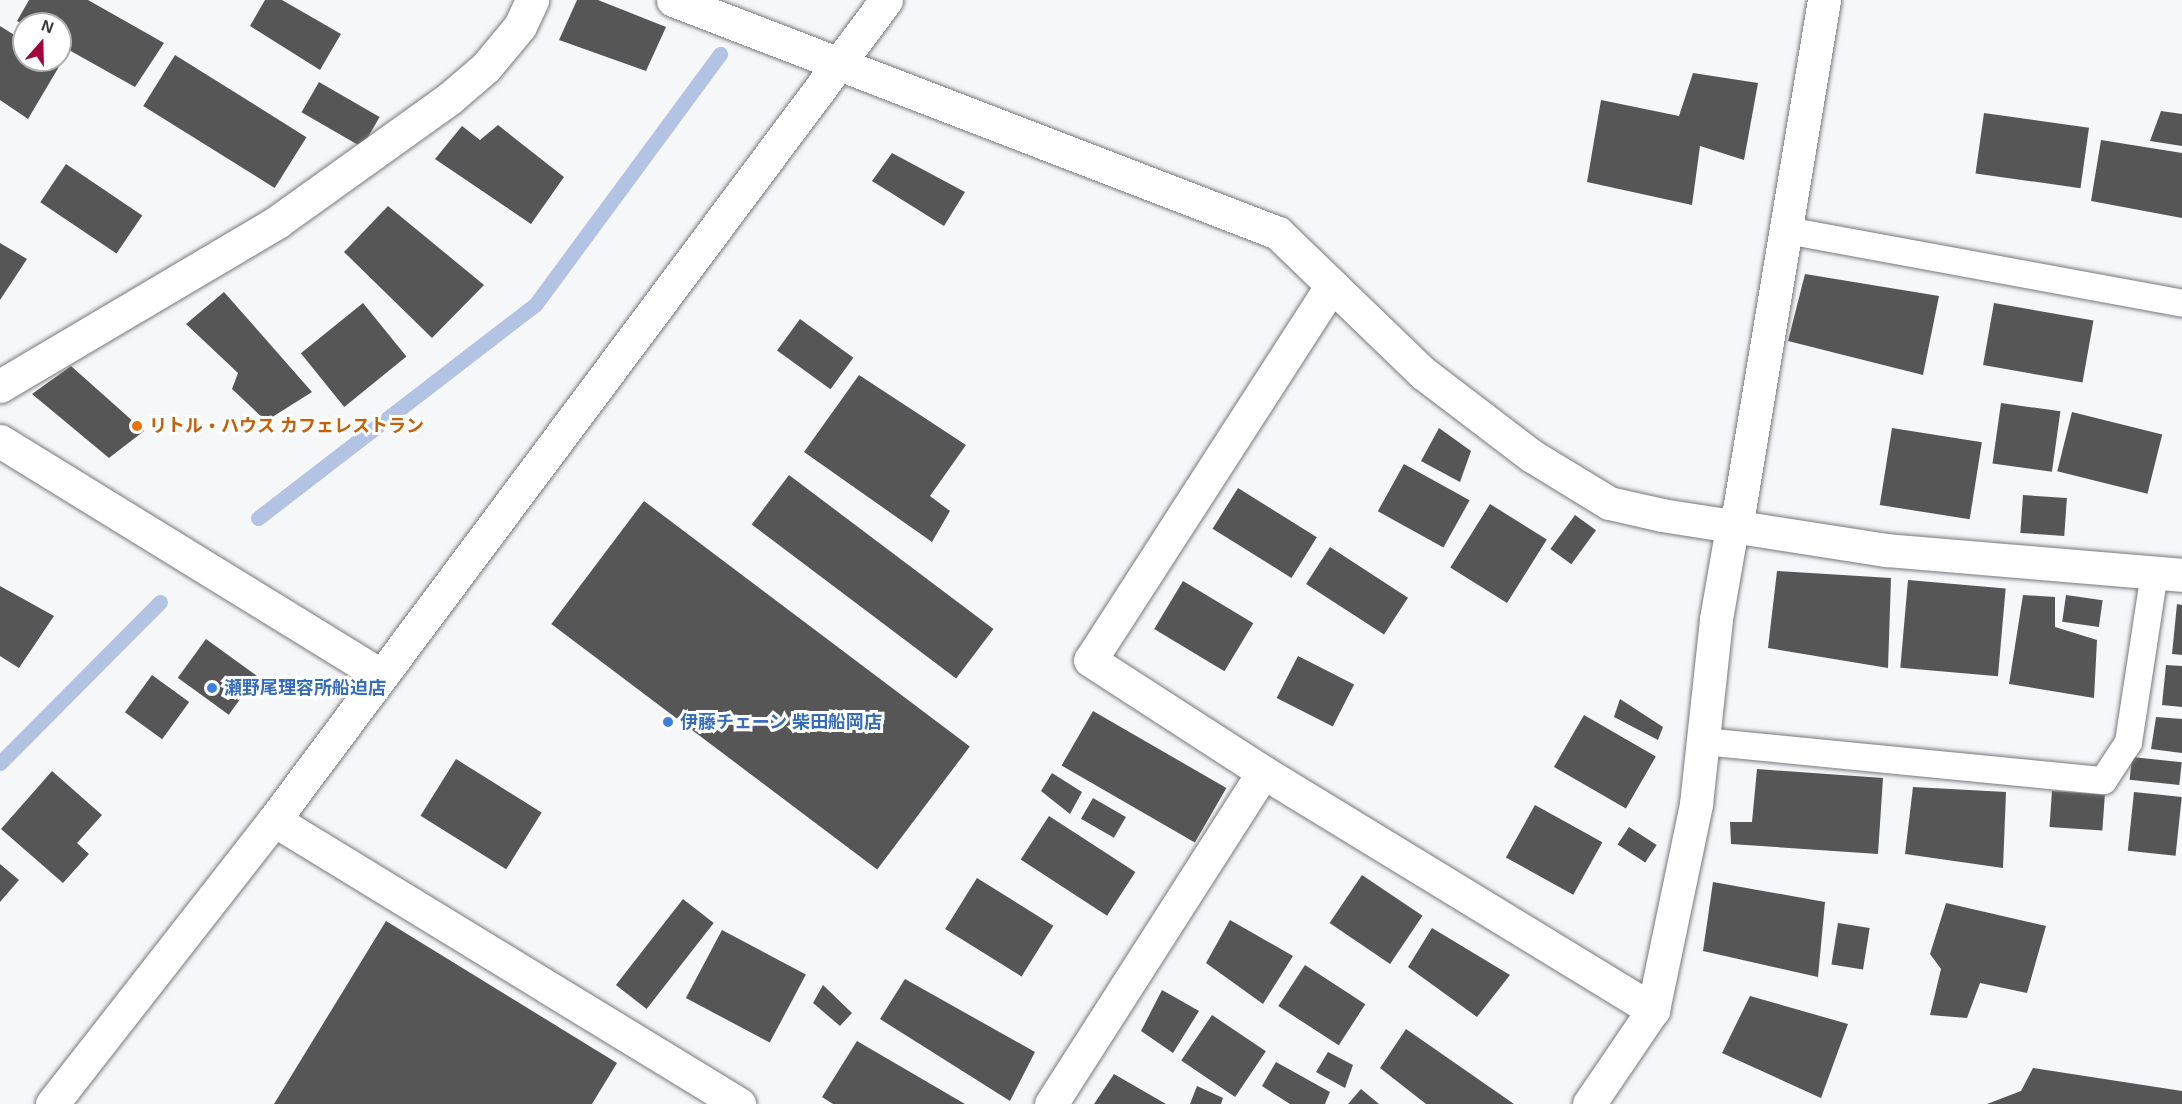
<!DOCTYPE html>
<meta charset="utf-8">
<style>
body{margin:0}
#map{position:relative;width:2182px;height:1104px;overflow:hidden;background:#f6f7f9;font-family:Arial,"Noto Sans JP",sans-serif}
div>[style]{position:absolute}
.stream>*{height:15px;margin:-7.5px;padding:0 7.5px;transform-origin:7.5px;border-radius:7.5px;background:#b2c3e4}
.building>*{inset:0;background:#575657;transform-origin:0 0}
.roads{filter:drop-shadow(0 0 2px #77787a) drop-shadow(0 0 2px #77787a)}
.lane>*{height:27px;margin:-13.5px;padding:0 13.5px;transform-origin:13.5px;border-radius:13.5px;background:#fff}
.street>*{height:33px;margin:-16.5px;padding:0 16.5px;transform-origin:16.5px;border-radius:16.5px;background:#fff}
.secondary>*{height:33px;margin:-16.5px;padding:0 16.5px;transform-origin:16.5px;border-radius:16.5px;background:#fff}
.dots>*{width:16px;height:16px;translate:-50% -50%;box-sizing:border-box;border:3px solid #fff;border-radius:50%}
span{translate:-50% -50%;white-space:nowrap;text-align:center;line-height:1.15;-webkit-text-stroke:6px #fff;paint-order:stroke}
.food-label{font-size:18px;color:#c56008;font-weight:700}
.left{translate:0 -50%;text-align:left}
.shop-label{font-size:18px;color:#366cbe;font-weight:700}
.north{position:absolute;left:12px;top:12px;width:60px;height:60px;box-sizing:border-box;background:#fff;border:2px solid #afafaf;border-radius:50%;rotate:20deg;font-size:16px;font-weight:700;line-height:24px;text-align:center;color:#373738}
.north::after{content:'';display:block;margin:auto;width:21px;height:27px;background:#a2053a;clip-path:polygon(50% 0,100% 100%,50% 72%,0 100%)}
</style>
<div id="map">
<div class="stream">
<i style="left:258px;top:518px;width:349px;rotate:-37.6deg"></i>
<i style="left:535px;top:305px;width:312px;rotate:-53.6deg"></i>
<i style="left:0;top:763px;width:227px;rotate:-45.2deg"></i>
</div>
<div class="building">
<i style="clip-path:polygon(29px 0,88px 0,164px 43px,135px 87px,60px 45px,60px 24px,24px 25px,17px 21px)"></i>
<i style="clip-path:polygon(265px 0,282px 0,341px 34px,320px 70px,250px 26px)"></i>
<i style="clip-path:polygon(577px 0,598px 0,666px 27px,646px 71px,559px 40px)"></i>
<i style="clip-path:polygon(0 26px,24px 41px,24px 60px,53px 60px,60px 65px,28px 119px,0 100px)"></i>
<i style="left:175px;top:55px;width:155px;height:60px;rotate:32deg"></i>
<i style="clip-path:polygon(1693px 73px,1758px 83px,1744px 160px,1700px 146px,1692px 205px,1587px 182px,1601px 100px,1679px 116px)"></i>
<i style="left:319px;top:82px;width:70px;height:35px;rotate:30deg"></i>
<i style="clip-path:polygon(2161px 111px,2182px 114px,2182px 146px,2150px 141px)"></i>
<i style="left:1984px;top:113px;width:106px;height:61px;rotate:8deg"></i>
<i style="clip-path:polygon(498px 125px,564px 177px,531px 224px,435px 159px,462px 126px,480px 140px)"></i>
<i style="clip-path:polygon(2101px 140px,2182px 153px,2182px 218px,2091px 201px)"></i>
<i style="clip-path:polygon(892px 153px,965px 192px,944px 226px,872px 181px)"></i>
<i style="left:66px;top:164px;width:92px;height:46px;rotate:34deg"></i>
<i style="clip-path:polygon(388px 206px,484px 285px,432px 338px,344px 252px)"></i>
<i style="clip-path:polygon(0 243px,27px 259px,0 300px)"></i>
<i style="clip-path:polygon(1805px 274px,1939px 296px,1923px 375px,1788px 341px)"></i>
<i style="clip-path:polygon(224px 292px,312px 392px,266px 421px,232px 389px,238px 373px,186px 324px)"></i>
<i style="left:363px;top:303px;width:69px;height:80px;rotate:51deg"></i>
<i style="left:1994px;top:303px;width:101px;height:63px;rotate:10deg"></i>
<i style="left:800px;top:319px;width:66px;height:39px;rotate:36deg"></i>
<i style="clip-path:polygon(71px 366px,144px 431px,109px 458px,32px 394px)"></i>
<i style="clip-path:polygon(859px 375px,966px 445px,930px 496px,950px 511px,932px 542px,804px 452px)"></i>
<i style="left:2001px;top:403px;width:60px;height:61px;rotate:8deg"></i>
<i style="left:2072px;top:412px;width:93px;height:61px;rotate:14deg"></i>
<i style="clip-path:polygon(1439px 428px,1471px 451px,1460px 482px,1421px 461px)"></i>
<i style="left:1892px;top:428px;width:91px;height:78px;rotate:9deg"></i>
<i style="left:1404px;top:464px;width:75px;height:54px;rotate:29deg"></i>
<i style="left:789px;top:475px;width:256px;height:62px;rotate:37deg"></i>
<i style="left:1238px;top:488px;width:93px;height:48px;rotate:32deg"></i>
<i style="left:2023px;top:495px;width:44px;height:38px;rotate:4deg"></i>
<i style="left:644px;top:501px;width:408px;height:154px;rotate:37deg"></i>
<i style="left:1490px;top:504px;width:67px;height:75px;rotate:32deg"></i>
<i style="left:1575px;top:515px;width:26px;height:42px;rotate:36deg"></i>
<i style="left:1330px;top:547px;width:93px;height:44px;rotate:33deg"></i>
<i style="clip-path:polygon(1777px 571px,1891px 578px,1888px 668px,1768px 648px)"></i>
<i style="left:1908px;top:580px;width:98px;height:88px;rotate:5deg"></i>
<i style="left:1183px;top:581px;width:82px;height:56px;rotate:31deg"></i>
<i style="clip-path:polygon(0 586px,54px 616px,19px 668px,0 656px)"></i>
<i style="clip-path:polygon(2023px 595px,2055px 597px,2055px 627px,2097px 640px,2094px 698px,2009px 684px)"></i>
<i style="left:2066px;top:595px;width:37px;height:27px;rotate:8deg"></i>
<i style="clip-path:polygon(2177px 604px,2182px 605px,2182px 655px,2172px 654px)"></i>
<i style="left:206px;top:639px;width:63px;height:48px;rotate:36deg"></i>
<i style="left:1298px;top:656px;width:63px;height:47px;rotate:27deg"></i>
<i style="clip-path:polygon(2166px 665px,2182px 666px,2182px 707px,2162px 705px)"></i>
<i style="left:152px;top:675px;width:46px;height:46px;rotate:36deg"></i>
<i style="clip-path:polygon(1620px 699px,1663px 727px,1658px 740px,1614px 717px)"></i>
<i style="left:1093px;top:711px;width:154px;height:63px;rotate:30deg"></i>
<i style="left:1584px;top:715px;width:83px;height:60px;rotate:30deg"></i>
<i style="clip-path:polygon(2156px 717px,2182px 719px,2182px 753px,2151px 749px)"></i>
<i style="left:2132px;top:757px;width:50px;height:23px;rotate:6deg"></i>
<i style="left:456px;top:759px;width:101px;height:67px;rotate:32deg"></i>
<i style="clip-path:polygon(1757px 769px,1883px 778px,1878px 854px,1731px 844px,1730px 822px,1752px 822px)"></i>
<i style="clip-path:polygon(52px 771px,102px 815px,77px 843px,89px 854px,63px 883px,1px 829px)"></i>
<i style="clip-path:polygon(1052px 773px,1082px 792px,1070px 814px,1041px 791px)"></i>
<i style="clip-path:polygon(1913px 787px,2006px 792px,2003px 868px,1905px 854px)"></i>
<i style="left:2052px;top:791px;width:53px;height:36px;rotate:4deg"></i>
<i style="left:2134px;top:792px;width:48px;height:59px;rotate:6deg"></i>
<i style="left:1093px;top:798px;width:38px;height:24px;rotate:30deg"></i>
<i style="left:1535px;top:805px;width:77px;height:60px;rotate:29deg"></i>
<i style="left:1049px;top:816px;width:103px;height:52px;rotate:33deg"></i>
<i style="left:1629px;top:827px;width:33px;height:21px;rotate:33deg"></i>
<i style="clip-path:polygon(0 864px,19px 880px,0 902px)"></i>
<i style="left:1362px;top:875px;width:73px;height:58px;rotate:34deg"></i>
<i style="left:977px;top:878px;width:90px;height:60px;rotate:32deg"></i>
<i style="clip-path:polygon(1713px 882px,1825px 902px,1818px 977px,1703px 951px)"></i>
<i style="left:683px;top:899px;width:39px;height:109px;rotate:38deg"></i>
<i style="clip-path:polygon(1946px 903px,2046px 926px,2027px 993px,1980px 983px,1967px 1018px,1930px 1015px,1941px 969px,1930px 954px)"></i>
<i style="clip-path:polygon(1230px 920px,1293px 956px,1263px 1004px,1206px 963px)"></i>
<i style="clip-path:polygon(386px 921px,617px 1063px,592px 1104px,274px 1104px)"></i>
<i style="left:1838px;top:923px;width:32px;height:42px;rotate:9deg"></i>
<i style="clip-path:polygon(1432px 928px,1510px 975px,1477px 1017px,1408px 967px)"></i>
<i style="left:722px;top:930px;width:95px;height:77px;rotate:28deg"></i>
<i style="left:1305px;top:965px;width:72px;height:49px;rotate:33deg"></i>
<i style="clip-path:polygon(905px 979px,1035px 1052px,1010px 1101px,880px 1019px)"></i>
<i style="clip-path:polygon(823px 985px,852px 1013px,840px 1026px,813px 1003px)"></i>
<i style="clip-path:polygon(1162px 990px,1199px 1011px,1173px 1053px,1141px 1031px)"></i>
<i style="clip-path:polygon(1750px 996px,1848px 1024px,1821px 1098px,1722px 1053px)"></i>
<i style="left:1212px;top:1015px;width:65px;height:55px;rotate:34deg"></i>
<i style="clip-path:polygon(1406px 1029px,1514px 1104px,1426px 1104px,1380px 1068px)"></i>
<i style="clip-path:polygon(857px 1041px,965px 1104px,833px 1104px,822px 1097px)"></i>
<i style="clip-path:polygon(1328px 1052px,1353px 1065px,1345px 1088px,1316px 1072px)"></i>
<i style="clip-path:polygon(1276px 1062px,1330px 1092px,1325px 1104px,1290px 1104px,1262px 1086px)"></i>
<i style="clip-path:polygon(2033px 1068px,2182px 1091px,2182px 1104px,1987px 1104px,2021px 1091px)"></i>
<i style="clip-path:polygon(1114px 1074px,1166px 1104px,1094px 1104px)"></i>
<i style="clip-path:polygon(1197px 1086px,1223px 1098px,1221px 1104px,1190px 1104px)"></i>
<i style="clip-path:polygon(1361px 1089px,1379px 1104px,1348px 1104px)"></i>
</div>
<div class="roads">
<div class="lane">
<i style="left:1786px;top:230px;width:403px;rotate:10.4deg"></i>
<i style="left:1703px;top:741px;width:402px;rotate:5.6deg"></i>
<i style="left:2103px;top:780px;width:45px;rotate:-56.7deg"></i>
<i style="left:2128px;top:742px;width:171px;rotate:-81.3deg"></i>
</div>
<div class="street">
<i style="left:673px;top:0;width:648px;rotate:21.06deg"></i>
<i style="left:1278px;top:233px;width:202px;rotate:44deg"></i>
<i style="left:1423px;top:373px;width:137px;rotate:37.3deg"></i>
<i style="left:1532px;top:456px;width:90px;rotate:31.4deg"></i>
<i style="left:1609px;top:503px;width:54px;rotate:12.8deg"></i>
<i style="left:1662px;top:515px;width:227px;rotate:8.9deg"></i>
<i style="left:1886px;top:550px;width:297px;rotate:4.8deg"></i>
<i style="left:1332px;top:285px;width:446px;rotate:122.8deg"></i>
<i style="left:1090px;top:660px;width:206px;rotate:32.9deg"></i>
<i style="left:1263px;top:772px;width:457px;rotate:31.4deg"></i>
<i style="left:0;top:386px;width:322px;rotate:-30.6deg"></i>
<i style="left:277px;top:222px;width:213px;rotate:-35.6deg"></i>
<i style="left:450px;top:98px;width:48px;rotate:-40.7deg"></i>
<i style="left:486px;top:67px;width:53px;rotate:-50.3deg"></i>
<i style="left:520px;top:26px;width:29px;rotate:-65deg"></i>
<i style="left:274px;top:820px;width:545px;rotate:31.41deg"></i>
<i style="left:1051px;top:1104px;width:394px;rotate:-57.4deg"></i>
<i style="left:1589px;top:1104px;width:114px;rotate:-55.8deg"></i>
<i style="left:1653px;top:1010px;width:210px;rotate:-78.2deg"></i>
<i style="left:1696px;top:804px;width:186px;rotate:-83.8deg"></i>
<i style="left:1716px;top:619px;width:93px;rotate:-80.1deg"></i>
<i style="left:1732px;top:527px;width:18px;rotate:-68deg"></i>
<i style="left:1739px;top:510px;width:517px;rotate:-80.54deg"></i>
</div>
<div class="secondary">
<i style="left:0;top:441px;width:445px;rotate:31.6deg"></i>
<i style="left:52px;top:1104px;width:360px;rotate:-52deg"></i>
<i style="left:274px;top:820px;width:1023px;rotate:-53.26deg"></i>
</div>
</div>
<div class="dots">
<i style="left:137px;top:426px;background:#e8710a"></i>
<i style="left:212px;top:688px;background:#3f7fe0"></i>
<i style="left:668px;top:722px;background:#3f7fe0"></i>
</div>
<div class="food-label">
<span class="left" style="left:149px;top:426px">リトル・ハウス カフェレストラン</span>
</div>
<div class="shop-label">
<span class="left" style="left:224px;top:688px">瀬野尾理容所船迫店</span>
<span class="left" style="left:680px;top:722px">伊藤チェーン 柴田船岡店</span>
</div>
<div class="north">N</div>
</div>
